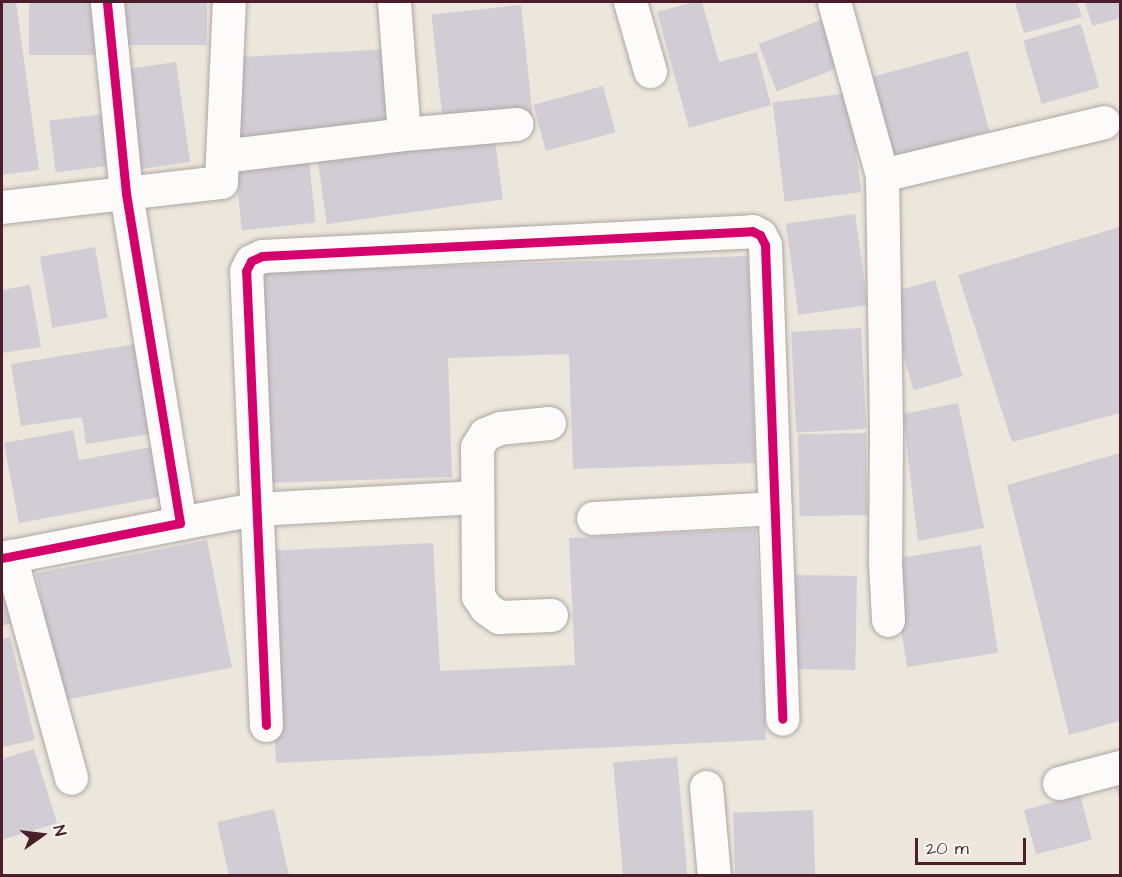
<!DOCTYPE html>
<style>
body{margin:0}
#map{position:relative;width:1122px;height:877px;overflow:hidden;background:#ede6dc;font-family:"Architects Daughter",sans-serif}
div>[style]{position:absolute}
.building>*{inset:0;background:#d2ccd5;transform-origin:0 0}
.roads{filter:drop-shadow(0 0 2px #aea5a1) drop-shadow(0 0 2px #aea5a1)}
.minor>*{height:33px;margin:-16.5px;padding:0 16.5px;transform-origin:16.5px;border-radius:16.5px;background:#fcfbfa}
.cycleway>*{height:9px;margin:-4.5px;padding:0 4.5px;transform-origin:4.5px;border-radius:4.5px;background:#d6006c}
span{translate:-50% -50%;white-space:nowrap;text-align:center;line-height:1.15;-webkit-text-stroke:5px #f6f6f2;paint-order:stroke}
.frame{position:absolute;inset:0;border:3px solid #4a1f2b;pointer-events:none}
.north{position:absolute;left:12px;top:805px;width:60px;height:60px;-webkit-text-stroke:4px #f6f6f2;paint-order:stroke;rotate:76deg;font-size:16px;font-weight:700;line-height:24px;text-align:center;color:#4a1f2b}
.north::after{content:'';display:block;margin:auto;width:21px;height:27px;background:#4a1f2b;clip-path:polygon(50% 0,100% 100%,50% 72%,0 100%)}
.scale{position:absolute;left:915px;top:838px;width:111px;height:27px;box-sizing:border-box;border:3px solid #4a1f2b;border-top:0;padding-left:8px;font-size:18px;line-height:21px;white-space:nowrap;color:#4a1f2b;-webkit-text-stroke:4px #f6f6f2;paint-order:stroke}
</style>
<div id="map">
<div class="building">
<i style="clip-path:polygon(2px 2px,16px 2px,39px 170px,2px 175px)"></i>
<i style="left:29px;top:2px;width:67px;height:53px"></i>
<i style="left:113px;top:2px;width:94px;height:43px"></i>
<i style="clip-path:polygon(695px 2px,702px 2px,719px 62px,757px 52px,771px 105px,689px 128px,657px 12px)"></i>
<i style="clip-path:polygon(1015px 2px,1077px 2px,1082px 17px,1024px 33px)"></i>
<i style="clip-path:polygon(1085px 2px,1120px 2px,1120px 18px,1092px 26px)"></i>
<i style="left:521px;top:5px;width:111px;height:90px;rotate:84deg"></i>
<i style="left:821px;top:20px;width:51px;height:67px;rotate:69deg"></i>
<i style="left:1081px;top:24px;width:66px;height:60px;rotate:74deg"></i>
<i style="left:393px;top:49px;width:84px;height:158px;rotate:87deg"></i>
<i style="left:968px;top:51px;width:83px;height:100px;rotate:75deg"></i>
<i style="left:176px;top:62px;width:101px;height:59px;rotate:82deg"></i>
<i style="left:603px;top:86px;width:48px;height:72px;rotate:75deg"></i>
<i style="left:849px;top:93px;width:100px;height:77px;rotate:83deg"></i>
<i style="left:104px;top:114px;width:52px;height:55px;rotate:83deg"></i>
<i style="left:494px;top:135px;width:65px;height:178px;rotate:82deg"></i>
<i style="left:309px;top:161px;width:62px;height:74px;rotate:84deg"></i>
<i style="left:855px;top:214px;width:92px;height:70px;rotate:82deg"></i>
<i style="clip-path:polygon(1120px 227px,1120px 413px,1012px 442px,958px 275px)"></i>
<i style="left:95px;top:247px;width:72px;height:56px;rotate:80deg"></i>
<i style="clip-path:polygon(748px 256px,755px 463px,573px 469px,569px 354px,448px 358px,452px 477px,268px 483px,260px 272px)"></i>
<i style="left:935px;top:280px;width:100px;height:51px;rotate:74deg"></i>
<i style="clip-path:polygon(30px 285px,41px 347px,2px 353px,2px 290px)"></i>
<i style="left:861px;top:328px;width:101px;height:70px;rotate:87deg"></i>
<i style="clip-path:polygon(142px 343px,157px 433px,86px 444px,82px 417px,21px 426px,11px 364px)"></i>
<i style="clip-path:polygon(958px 403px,984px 528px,918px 541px,903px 414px)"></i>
<i style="clip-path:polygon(73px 430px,79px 460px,162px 445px,171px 495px,19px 523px,4px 443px)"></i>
<i style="left:866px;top:433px;width:82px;height:68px;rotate:89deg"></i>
<i style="clip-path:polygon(1120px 453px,1120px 721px,1069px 735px,1007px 485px)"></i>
<i style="clip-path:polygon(756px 529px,766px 740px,276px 763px,265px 551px,433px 543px,440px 671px,575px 665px,569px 538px)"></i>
<i style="left:207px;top:540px;width:130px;height:174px;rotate:79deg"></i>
<i style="left:981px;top:545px;width:109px;height:92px;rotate:81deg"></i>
<i style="left:794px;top:575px;width:63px;height:94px;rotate:1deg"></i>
<i style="clip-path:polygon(2px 582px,12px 623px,2px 626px)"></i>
<i style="clip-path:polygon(10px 637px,35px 740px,2px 747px,2px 639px)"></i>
<i style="clip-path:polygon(34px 749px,57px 823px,2px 840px,2px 759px)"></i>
<i style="left:677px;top:757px;width:119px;height:64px;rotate:85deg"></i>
<i style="clip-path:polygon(1120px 776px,1120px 803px,1113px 778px)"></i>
<i style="left:1080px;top:795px;width:46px;height:58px;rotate:75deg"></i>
<i style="clip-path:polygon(274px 809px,289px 876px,229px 876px,217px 822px)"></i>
<i style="left:813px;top:810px;width:66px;height:80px;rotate:88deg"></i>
</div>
<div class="roads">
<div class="minor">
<i style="left:394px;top:2px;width:132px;rotate:85.7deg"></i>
<i style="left:630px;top:2px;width:72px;rotate:73.8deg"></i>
<i style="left:834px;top:2px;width:180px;rotate:74.5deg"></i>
<i style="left:882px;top:175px;width:256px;rotate:89.1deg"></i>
<i style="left:886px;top:431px;width:131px;rotate:90.4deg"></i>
<i style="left:885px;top:562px;width:58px;rotate:87deg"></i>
<i style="left:222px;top:156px;width:183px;rotate:-6.9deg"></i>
<i style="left:404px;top:134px;width:113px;rotate:-5.1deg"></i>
<i style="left:882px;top:175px;width:228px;rotate:-13.4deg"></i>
<i style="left:2px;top:207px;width:220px;rotate:-6.5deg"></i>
<i style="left:221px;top:182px;width:180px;rotate:-87.5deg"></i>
<i style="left:549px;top:423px;width:49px;rotate:174.2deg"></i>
<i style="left:500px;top:428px;width:16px;rotate:158deg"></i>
<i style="left:485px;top:434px;width:15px;rotate:122deg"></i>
<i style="left:477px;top:447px;width:149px;rotate:89.6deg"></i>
<i style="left:478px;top:596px;width:14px;rotate:56deg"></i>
<i style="left:486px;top:608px;width:16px;rotate:35deg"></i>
<i style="left:499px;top:617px;width:52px;rotate:-2.2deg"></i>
<i style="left:593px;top:518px;width:182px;rotate:-3.1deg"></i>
<i style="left:180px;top:523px;width:76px;rotate:-10.6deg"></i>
<i style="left:255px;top:509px;width:222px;rotate:-3.1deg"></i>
<i style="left:10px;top:556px;width:230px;rotate:74.6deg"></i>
<i style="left:2px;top:558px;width:181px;rotate:-11.1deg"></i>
<i style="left:180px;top:523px;width:334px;rotate:-99.3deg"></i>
<i style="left:126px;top:193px;width:192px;rotate:-95.7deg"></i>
<i style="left:266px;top:725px;width:454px;rotate:-92.5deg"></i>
<i style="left:246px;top:271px;width:11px;rotate:-63deg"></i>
<i style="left:251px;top:261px;width:12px;rotate:-24deg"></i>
<i style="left:262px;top:256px;width:491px;rotate:-2.9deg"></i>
<i style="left:752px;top:231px;width:9px;rotate:27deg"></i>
<i style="left:760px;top:235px;width:11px;rotate:63deg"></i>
<i style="left:765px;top:245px;width:474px;rotate:87.9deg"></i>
<i style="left:1059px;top:783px;width:63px;rotate:-14.7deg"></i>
<i style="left:706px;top:787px;width:89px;rotate:84.9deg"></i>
</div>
</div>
<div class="cycleway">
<i style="left:2px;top:558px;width:181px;rotate:-11.1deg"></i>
<i style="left:180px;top:523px;width:334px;rotate:-99.3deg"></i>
<i style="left:126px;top:193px;width:192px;rotate:-95.7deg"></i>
<i style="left:266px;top:725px;width:454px;rotate:-92.5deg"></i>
<i style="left:246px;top:271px;width:11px;rotate:-63deg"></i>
<i style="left:251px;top:261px;width:12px;rotate:-24deg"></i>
<i style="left:262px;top:256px;width:491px;rotate:-2.9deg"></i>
<i style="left:752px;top:231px;width:9px;rotate:27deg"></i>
<i style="left:760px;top:235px;width:11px;rotate:63deg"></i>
<i style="left:765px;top:245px;width:474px;rotate:87.9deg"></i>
</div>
<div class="frame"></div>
<div class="north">N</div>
<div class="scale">20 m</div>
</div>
